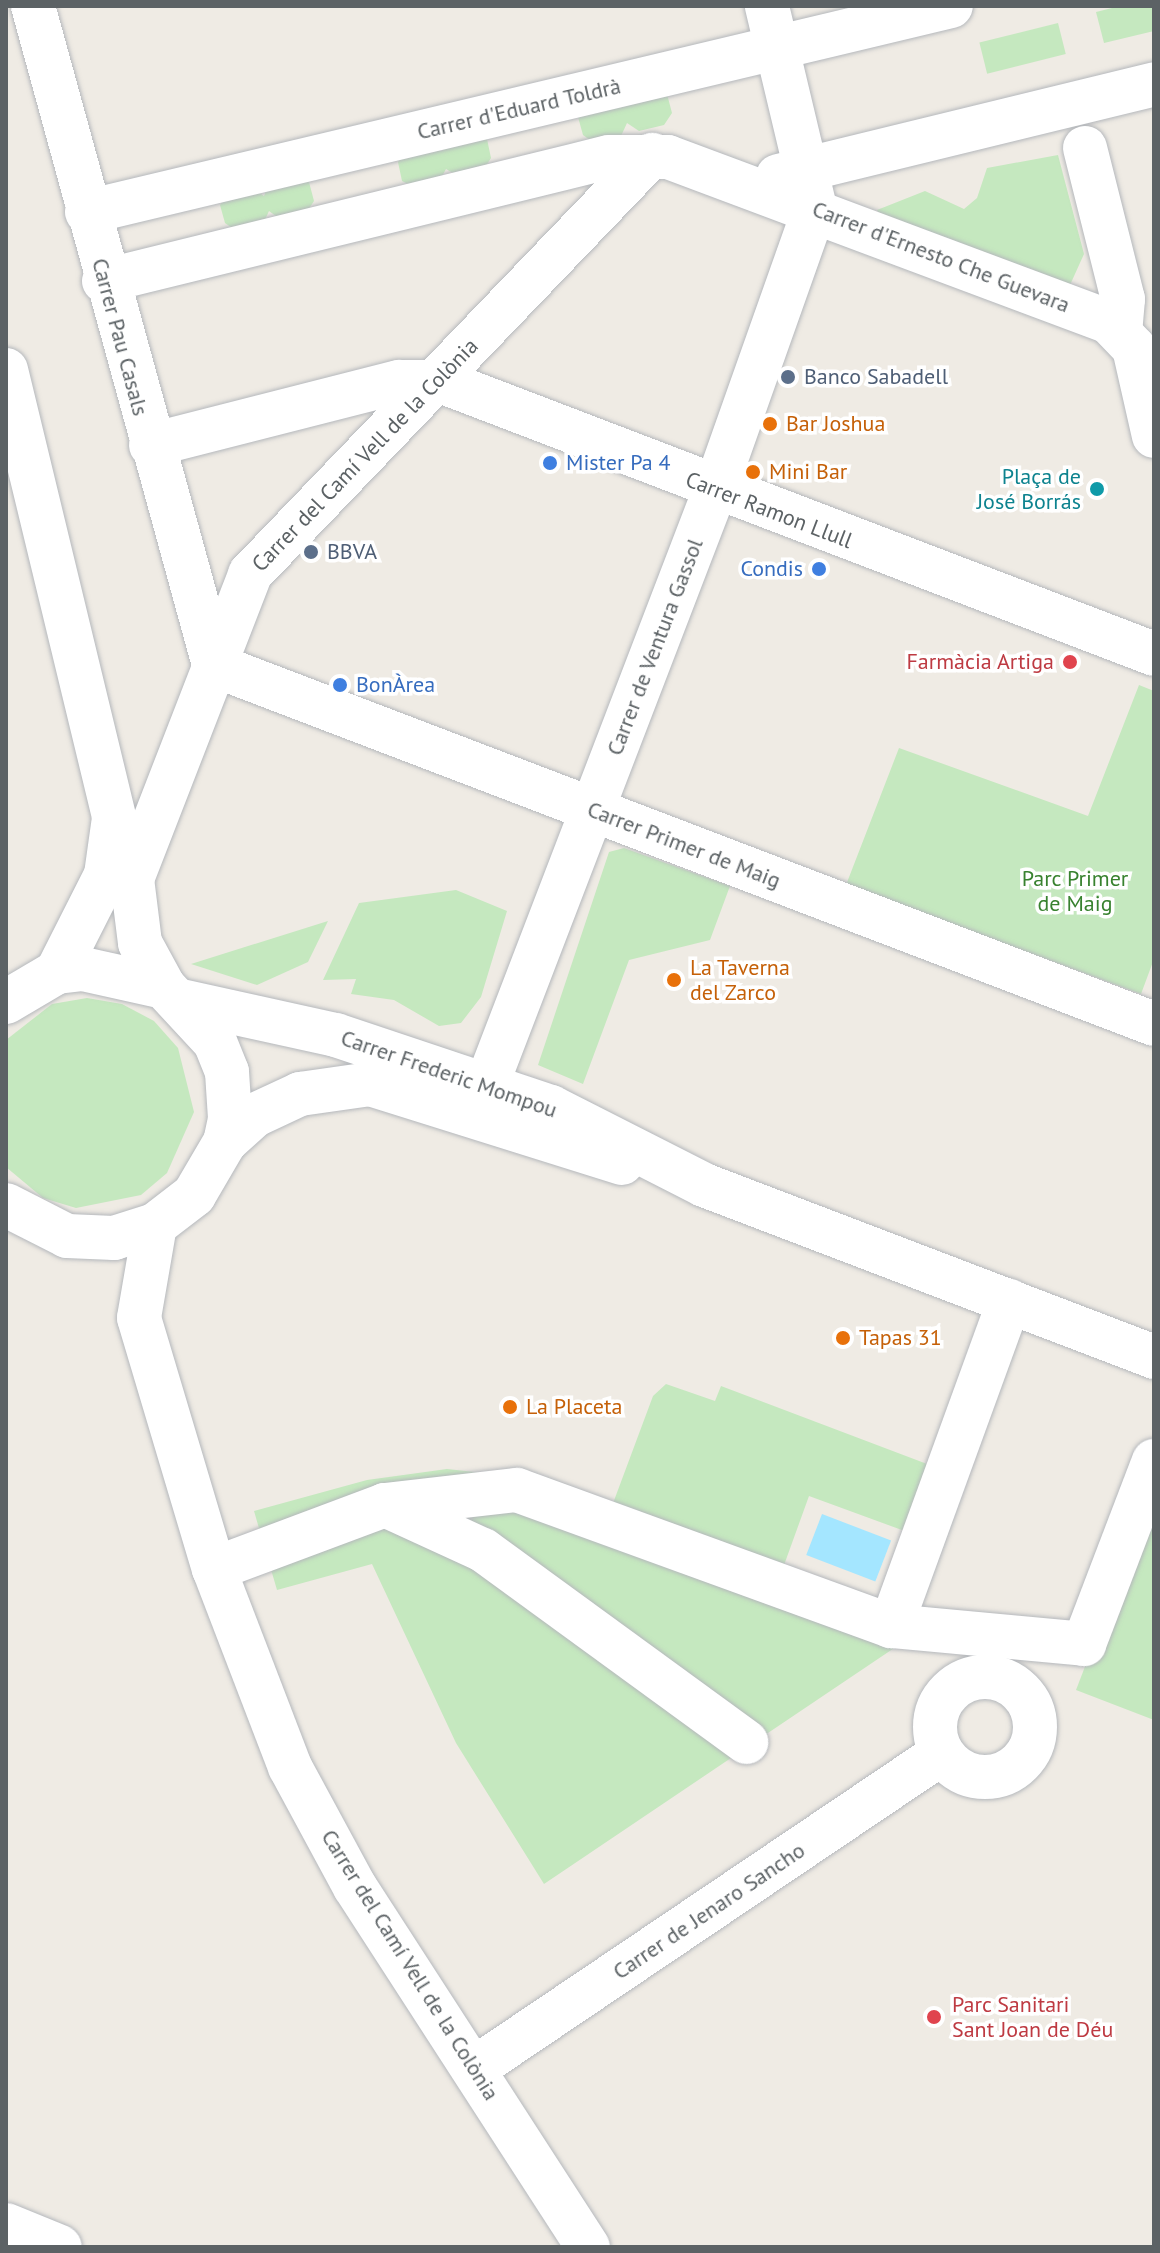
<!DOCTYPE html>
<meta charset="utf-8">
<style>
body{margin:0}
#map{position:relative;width:1160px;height:2253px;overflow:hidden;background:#efebe4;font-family:"PT Sans",sans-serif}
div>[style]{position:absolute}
.green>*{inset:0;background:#c5e8bf;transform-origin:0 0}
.water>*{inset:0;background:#a4e6ff;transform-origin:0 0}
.roads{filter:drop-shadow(0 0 2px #b5b8bc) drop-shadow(0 0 2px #b5b8bc)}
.minor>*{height:44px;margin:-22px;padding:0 22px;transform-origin:22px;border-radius:22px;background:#fff}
.minor>.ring{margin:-22px;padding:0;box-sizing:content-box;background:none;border:44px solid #fff;border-radius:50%}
.dots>*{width:22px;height:22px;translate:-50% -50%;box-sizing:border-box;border:4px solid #fff;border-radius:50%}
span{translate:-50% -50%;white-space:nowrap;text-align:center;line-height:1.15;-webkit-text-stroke:7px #fff;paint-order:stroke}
.street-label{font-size:22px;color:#5c6265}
.service-label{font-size:22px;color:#4e5e75}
.left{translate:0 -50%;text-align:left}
.food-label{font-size:22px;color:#c56008}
.shop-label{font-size:22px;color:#366cbe}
.right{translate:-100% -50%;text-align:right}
.culture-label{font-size:22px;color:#0d838f}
.health-label{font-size:22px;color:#be3a42}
.park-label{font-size:22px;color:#38822f}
.frame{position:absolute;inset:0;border:8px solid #5c6265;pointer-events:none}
</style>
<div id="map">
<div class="green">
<i style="clip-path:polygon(1120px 6px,1154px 6px,1154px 31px,1104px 43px,1096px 12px)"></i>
<i style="left:1058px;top:23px;width:32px;height:81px;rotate:76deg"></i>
<i style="clip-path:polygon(628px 92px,667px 94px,672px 113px,664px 125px,639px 131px,627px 123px,621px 136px,594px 143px,583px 135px,578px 117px,607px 98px,622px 107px)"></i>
<i style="clip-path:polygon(472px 131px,487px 139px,491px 158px,484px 169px,458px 176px,446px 169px,440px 180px,412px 186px,402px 181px,398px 162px,405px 147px,427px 142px,442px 151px,449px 136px)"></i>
<i style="clip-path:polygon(1058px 155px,1084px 254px,1070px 285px,882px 221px,877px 210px,925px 191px,964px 209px,977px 198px,987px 168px)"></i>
<i style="clip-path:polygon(294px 175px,309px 182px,314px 201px,306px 213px,280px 219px,269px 211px,263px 224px,235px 230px,225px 223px,220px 205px,229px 191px,249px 186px,264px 196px,270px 181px)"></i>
<i style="clip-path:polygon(1139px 685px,1154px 691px,1154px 959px,1141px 994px,846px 885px,899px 748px,1088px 816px)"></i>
<i style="clip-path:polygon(624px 848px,730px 886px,710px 940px,629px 960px,583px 1084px,538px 1065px,609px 852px)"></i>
<i style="clip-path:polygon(456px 890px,507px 911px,481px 997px,461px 1023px,439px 1026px,394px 1000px,351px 994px,356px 979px,323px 980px,359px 903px)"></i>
<i style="clip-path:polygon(328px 921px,308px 962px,257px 985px,191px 964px)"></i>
<i style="clip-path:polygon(87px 998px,122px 1004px,154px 1021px,178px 1048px,194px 1112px,167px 1173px,141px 1195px,76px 1208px,43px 1198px,6px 1167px,6px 1040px,52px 1004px)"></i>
<i style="clip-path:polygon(666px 1384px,715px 1401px,721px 1386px,935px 1467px,910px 1533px,809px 1496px,779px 1579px,918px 1632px,544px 1884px,456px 1743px,372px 1564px,277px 1590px,254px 1511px,367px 1480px,447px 1469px,493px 1474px,609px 1514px,653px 1396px)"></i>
<i style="clip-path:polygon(1154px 1487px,1154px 1720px,1076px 1690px)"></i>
</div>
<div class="water">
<i style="left:822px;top:1514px;width:74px;height:44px;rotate:21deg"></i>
</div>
<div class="roads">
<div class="minor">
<i style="left:33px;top:6px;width:683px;rotate:74.64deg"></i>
<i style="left:1085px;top:148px;width:156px;rotate:75.9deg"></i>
<i style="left:1123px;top:299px;width:33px;rotate:95deg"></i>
<i style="left:778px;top:176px;width:387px;rotate:-13.7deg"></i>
<i style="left:87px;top:212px;width:888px;rotate:-13.41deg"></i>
<i style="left:104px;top:281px;width:520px;rotate:-13.8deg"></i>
<i style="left:609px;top:157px;width:59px"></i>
<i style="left:668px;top:157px;width:471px;rotate:20.5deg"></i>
<i style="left:1109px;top:322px;width:36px;rotate:46deg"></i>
<i style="left:1134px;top:348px;width:90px;rotate:77.2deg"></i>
<i style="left:6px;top:370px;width:461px;rotate:76.4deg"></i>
<i style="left:114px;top:818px;width:58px;rotate:98deg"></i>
<i style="left:106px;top:875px;width:109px;rotate:116.8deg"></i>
<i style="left:151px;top:445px;width:256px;rotate:-14.3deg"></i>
<i style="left:399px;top:382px;width:44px"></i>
<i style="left:443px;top:382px;width:761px;rotate:20.93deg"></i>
<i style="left:214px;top:665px;width:1006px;rotate:20.9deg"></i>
<i style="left:164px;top:987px;width:50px;rotate:-118.6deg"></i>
<i style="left:140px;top:943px;width:64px;rotate:-97.1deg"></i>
<i style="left:132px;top:879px;width:327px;rotate:-68.8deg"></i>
<i style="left:250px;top:574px;width:581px;rotate:-46.19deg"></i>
<i style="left:181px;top:1001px;width:159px;rotate:12.4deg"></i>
<i style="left:336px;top:1035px;width:227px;rotate:18.5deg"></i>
<i style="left:551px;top:1107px;width:172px;rotate:27deg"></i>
<i style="left:704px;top:1185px;width:482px;rotate:20.9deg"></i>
<i style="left:6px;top:1002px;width:59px;rotate:-30.5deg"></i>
<i style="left:57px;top:972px;width:26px;rotate:-7deg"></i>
<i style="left:83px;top:969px;width:83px;rotate:12.5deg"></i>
<i style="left:164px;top:987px;width:75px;rotate:47.2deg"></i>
<i style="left:215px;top:1042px;width:32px;rotate:68deg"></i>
<i style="left:227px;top:1072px;width:47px;rotate:86.3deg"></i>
<i style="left:230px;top:1119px;width:24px;rotate:102deg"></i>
<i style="left:225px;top:1142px;width:61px;rotate:120.3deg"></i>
<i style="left:194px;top:1195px;width:49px;rotate:142.4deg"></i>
<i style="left:155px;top:1225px;width:43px;rotate:162.4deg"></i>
<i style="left:114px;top:1238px;width:47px;rotate:-177.6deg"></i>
<i style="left:67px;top:1236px;width:68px;rotate:-153.1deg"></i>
<i style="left:487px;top:1084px;width:636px;rotate:-69deg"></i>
<i style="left:715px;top:490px;width:299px;rotate:-70.5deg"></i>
<i style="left:815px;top:208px;width:208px;rotate:-103.4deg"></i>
<i style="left:225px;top:1142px;width:40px;rotate:-42deg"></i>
<i style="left:255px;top:1115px;width:50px;rotate:-25deg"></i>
<i style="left:300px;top:1094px;width:71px;rotate:-8.1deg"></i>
<i style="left:370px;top:1084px;width:264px;rotate:17.4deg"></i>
<i style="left:155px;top:1225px;width:94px;rotate:99.8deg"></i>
<i style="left:139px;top:1318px;width:262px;rotate:73.4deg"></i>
<i style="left:214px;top:1569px;width:212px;rotate:69deg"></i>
<i style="left:290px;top:1767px;width:136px;rotate:61.6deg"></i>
<i style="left:355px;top:1887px;width:429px;rotate:57.1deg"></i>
<i style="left:385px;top:1505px;width:108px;rotate:24.7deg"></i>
<i style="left:483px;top:1550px;width:326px;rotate:36.1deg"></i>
<i style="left:214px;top:1569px;width:183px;rotate:-20.5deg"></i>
<i style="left:385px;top:1505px;width:133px;rotate:-6.5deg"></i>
<i style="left:517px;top:1490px;width:398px;rotate:20deg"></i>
<i style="left:891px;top:1626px;width:346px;rotate:-70deg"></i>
<i style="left:891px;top:1626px;width:194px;rotate:5.3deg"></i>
<i style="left:1084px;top:1644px;width:196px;rotate:-69.1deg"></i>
<i class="ring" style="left:935px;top:1677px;width:56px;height:56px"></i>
<i style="left:475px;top:2068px;width:563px;rotate:-34deg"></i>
<i style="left:6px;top:2225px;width:58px;rotate:22.2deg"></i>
</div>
</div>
<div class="dots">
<i style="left:788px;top:377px;background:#5c6f8a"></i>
<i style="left:770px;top:424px;background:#e8710a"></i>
<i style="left:550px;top:463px;background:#3f7fe0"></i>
<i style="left:753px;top:472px;background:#e8710a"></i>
<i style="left:1097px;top:489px;background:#0f9aa8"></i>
<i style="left:311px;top:552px;background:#5c6f8a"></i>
<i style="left:819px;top:569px;background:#3f7fe0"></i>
<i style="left:1070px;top:662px;background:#e0444e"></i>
<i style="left:340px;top:685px;background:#3f7fe0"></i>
<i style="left:674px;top:980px;background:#e8710a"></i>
<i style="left:843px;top:1338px;background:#e8710a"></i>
<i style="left:510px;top:1407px;background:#e8710a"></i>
<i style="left:934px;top:2017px;background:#e0444e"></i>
</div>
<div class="street-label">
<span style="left:519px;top:109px;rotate:-13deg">Carrer d'Eduard Toldrà</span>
<span style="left:941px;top:257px;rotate:21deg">Carrer d'Ernesto Che Guevara</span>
<span style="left:120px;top:337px;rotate:75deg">Carrer Pau Casals</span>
<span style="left:365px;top:455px;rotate:-46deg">Carrer del Camí Vell de la Colònia</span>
<span style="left:769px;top:510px;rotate:21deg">Carrer Ramon Llull</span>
<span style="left:655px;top:647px;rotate:-69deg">Carrer de Ventura Gassol</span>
<span style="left:684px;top:845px;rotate:21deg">Carrer Primer de Maig</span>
<span style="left:449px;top:1074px;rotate:19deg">Carrer Frederic Mompou</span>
<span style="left:709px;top:1911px;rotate:-34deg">Carrer de Jenaro Sancho</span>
<span style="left:410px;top:1965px;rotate:58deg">Carrer del Camí Vell de la Colònia</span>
</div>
<div class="service-label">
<span class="left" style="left:804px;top:377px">Banco Sabadell</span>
<span class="left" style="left:327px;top:552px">BBVA</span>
</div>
<div class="food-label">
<span class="left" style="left:786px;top:424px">Bar Joshua</span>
<span class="left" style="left:769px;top:472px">Mini Bar</span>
<span class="left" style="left:690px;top:980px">La Taverna<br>del Zarco</span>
<span class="left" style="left:859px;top:1338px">Tapas 31</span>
<span class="left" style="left:526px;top:1407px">La Placeta</span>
</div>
<div class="shop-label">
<span class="left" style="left:566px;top:463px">Mister Pa 4</span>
<span class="right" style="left:803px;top:569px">Condis</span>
<span class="left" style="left:356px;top:685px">BonÀrea</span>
</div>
<div class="culture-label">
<span class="right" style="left:1081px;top:489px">Plaça de<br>José Borrás</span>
</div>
<div class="health-label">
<span class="right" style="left:1054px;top:662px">Farmàcia Artiga</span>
<span class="left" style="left:952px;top:2017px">Parc Sanitari<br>Sant Joan de Déu</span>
</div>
<div class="park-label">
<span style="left:1075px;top:891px">Parc Primer<br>de Maig</span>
</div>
<div class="frame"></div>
</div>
